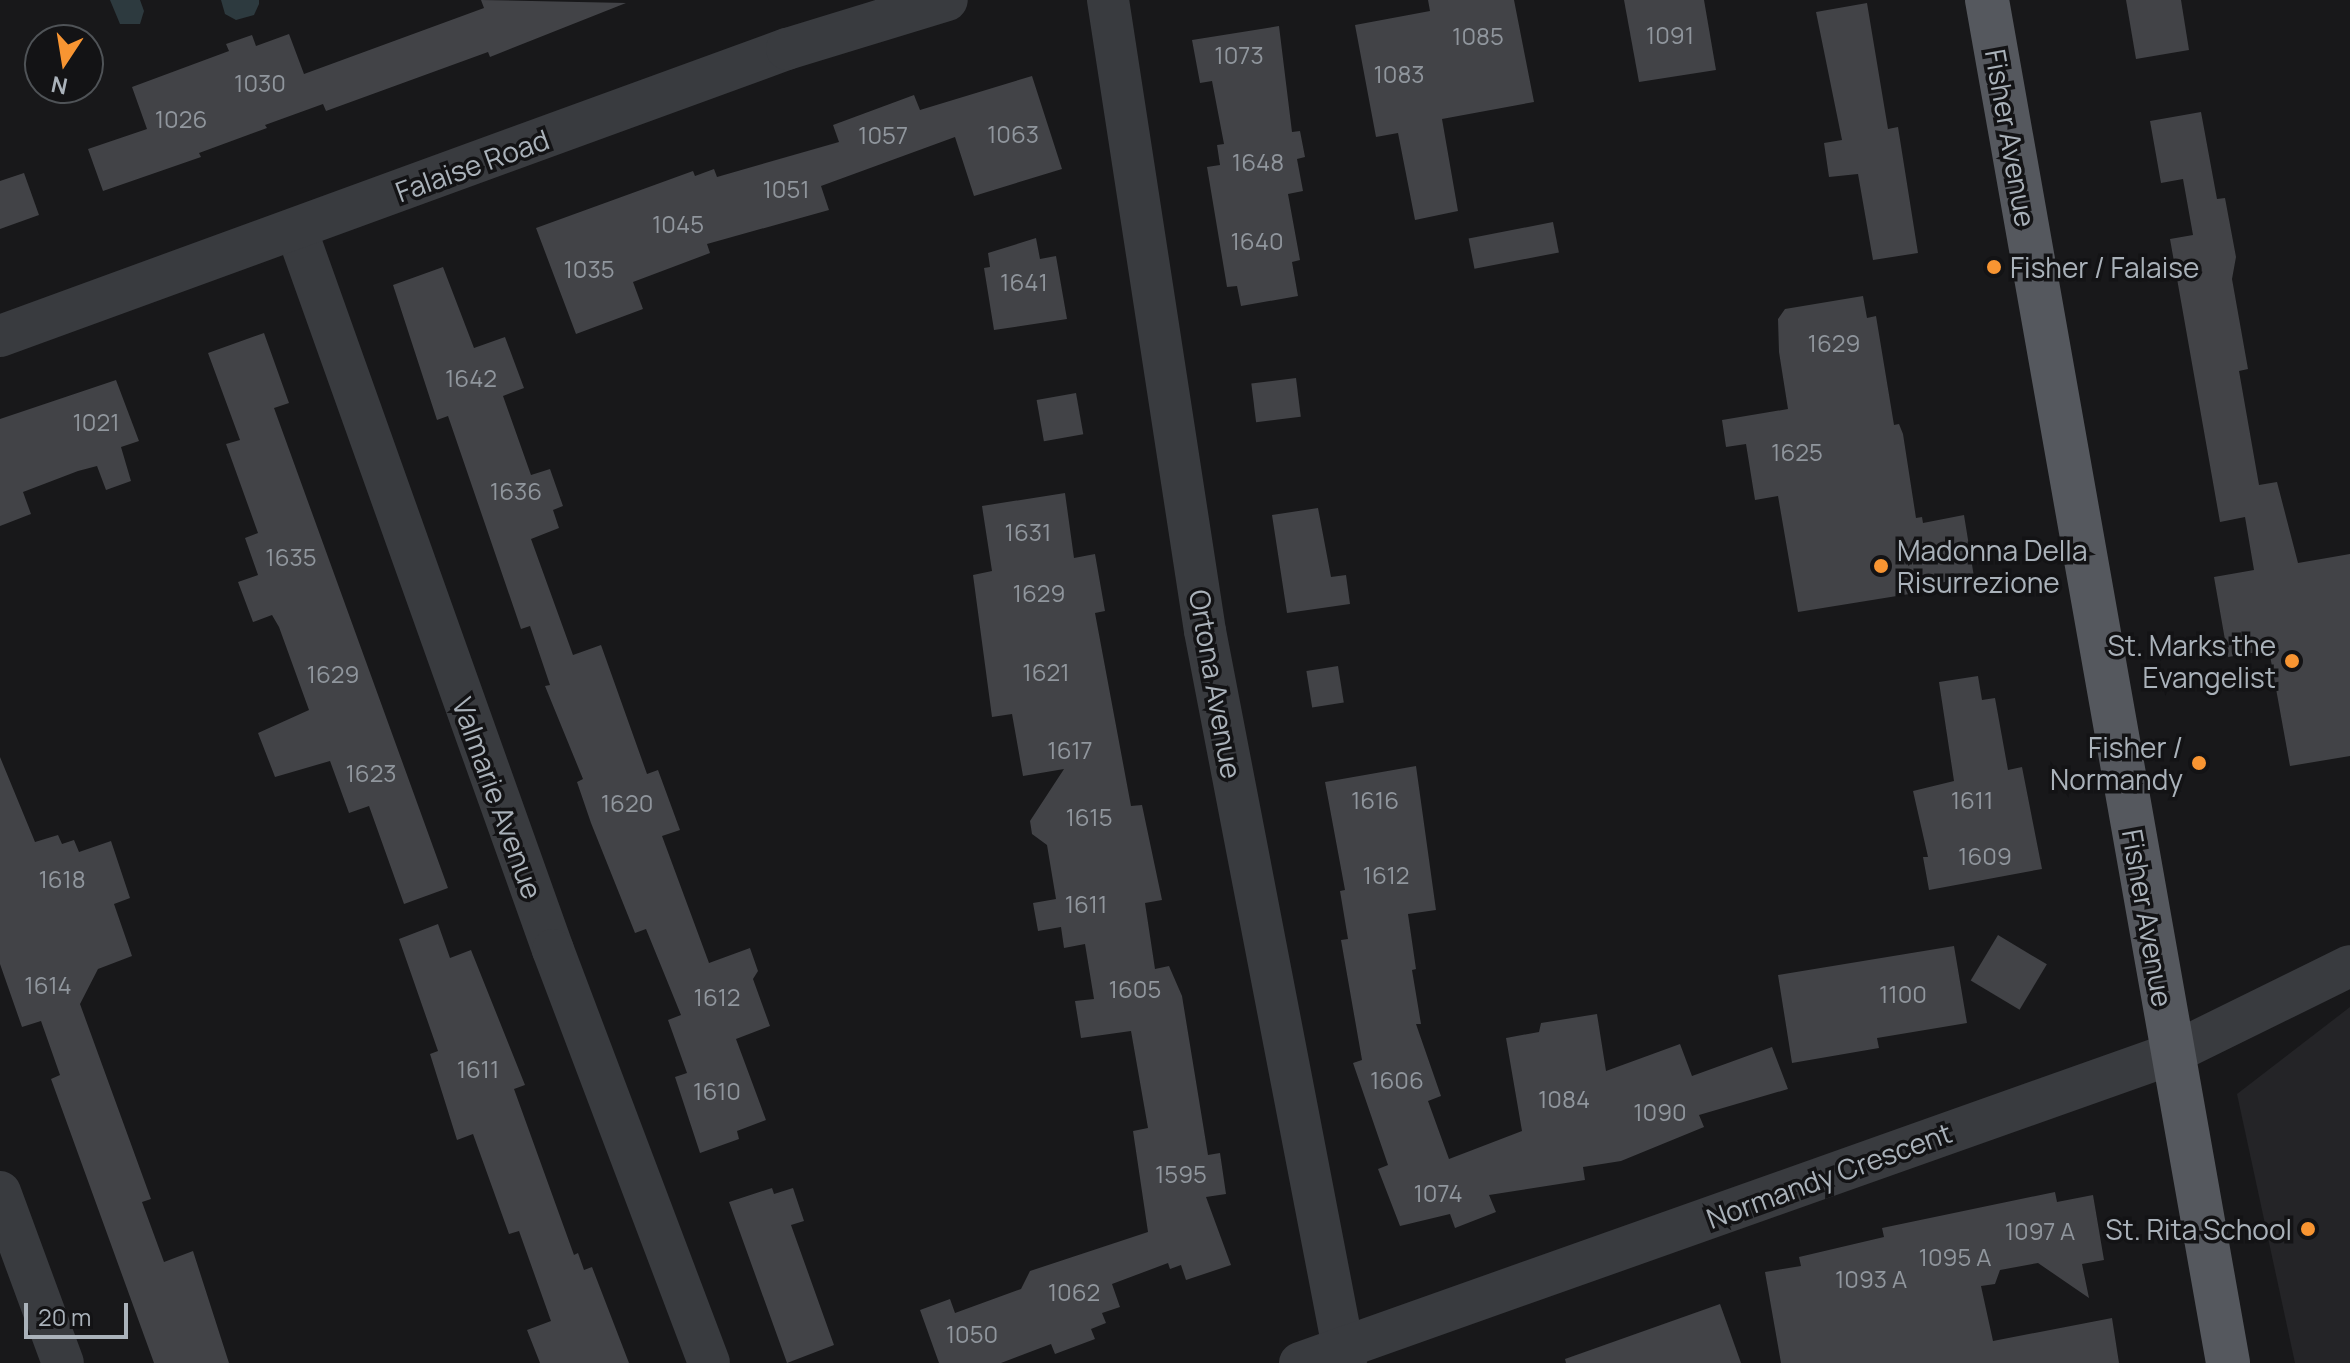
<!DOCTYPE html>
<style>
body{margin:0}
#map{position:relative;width:2350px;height:1363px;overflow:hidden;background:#18181a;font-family:Manrope,sans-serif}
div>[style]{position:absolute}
.built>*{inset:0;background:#242427}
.water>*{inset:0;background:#2d3a3f}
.building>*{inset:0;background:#424347;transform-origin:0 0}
.minor>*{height:42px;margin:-21px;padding:0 21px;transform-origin:21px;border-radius:21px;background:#393b3f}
.major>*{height:44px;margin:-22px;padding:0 22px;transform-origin:22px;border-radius:22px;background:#55585e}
.dots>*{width:22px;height:22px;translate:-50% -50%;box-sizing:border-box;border:4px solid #131315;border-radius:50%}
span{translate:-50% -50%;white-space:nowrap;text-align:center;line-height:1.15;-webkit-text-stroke:7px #131315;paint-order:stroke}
.number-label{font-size:24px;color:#90969d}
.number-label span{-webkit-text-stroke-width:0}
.street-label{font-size:28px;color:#aab2ba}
.poi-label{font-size:28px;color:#aab2ba}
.left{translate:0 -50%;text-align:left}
.right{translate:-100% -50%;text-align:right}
.north{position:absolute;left:24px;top:24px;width:80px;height:80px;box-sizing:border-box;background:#131315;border:2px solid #4f5357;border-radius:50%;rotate:192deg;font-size:22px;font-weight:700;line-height:32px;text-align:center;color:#aab2ba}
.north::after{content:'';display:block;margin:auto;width:28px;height:36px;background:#f89532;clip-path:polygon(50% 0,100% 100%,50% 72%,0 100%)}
.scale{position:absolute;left:24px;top:1303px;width:104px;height:36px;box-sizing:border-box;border:4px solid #aab2ba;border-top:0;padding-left:10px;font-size:24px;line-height:28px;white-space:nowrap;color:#aab2ba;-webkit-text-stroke:6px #131315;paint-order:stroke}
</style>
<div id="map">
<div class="built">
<i style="clip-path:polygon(2350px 1007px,2350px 1363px,2295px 1363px,2237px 1094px)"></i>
</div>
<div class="water">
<i style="clip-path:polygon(110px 0,140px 0,144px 11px,140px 24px,120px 24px)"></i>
<i style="clip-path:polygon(221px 0,259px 0,259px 4px,254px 15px,236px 20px,225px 14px)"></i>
</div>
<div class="building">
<i style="clip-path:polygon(481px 0,626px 3px,490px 57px,488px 52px,326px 111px,323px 104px,265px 125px,267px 128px,199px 153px,201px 157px,103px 191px,88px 149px,147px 129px,132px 87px,229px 51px,226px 44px,252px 35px,256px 46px,289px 34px,304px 74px,484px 8px)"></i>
<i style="clip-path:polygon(1428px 0,1514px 0,1534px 102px,1442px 119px,1458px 211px,1415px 220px,1398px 133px,1376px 137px,1355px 25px,1430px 11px)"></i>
<i style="clip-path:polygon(1624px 0,1704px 0,1716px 70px,1639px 82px)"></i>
<i style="clip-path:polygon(2126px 0,2181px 0,2189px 50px,2136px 59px)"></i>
<i style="clip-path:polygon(1867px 3px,1888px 129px,1898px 127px,1918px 253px,1873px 260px,1858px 174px,1829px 177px,1824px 143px,1842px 140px,1816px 12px)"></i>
<i style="clip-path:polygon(1279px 26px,1292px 132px,1300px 131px,1305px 157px,1297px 159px,1303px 191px,1288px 194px,1300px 260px,1292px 262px,1298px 296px,1241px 306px,1237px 286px,1227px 287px,1207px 167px,1220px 165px,1217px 145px,1224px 144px,1212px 81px,1200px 83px,1192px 40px)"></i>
<i style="clip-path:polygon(1032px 76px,1062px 169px,974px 196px,955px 137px,821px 186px,829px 210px,707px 244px,710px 253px,633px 282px,643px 309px,576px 334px,536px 228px,693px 171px,695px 176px,714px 169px,717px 177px,839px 142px,833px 125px,914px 95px,920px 110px)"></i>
<i style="clip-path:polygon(2201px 112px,2217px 199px,2225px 198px,2236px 257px,2232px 279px,2248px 369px,2239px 371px,2259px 485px,2277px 482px,2298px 563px,2350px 554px,2350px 756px,2290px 766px,2269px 650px,2228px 657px,2214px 577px,2254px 570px,2245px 517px,2220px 522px,2170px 239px,2193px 235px,2183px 179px,2161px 183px,2150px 121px)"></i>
<i style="clip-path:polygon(24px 173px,39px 215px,0 229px,0 181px)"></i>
<i style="left:1553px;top:222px;width:31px;height:86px;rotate:79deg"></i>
<i style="clip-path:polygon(1036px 238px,1040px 259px,1056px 256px,1067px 319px,994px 330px,984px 268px,990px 267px,988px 253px)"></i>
<i style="clip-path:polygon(443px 267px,474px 348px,505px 337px,524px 388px,503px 396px,531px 475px,550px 469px,563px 506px,553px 510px,559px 528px,531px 539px,573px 655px,601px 645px,647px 774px,658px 770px,680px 830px,662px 836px,709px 963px,750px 948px,758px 971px,753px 979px,770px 1026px,736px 1039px,766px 1120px,737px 1131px,739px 1139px,700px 1153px,675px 1077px,687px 1073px,668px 1020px,681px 1015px,646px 929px,635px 933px,591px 823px,577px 782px,583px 779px,545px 686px,550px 685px,530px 626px,521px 629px,448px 416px,437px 420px,393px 285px)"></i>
<i style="clip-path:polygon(1863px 296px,1867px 318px,1876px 316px,1894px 425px,1899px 424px,1903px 434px,1916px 518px,1922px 517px,1923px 523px,1964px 515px,1974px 577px,1933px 584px,1934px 590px,1798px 612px,1778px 496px,1755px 500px,1746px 444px,1726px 447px,1722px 420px,1788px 409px,1779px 352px,1778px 319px,1785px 309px)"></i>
<i style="clip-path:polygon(264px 333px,289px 403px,274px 408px,448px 888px,404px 904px,369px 806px,349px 813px,330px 761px,275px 777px,258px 733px,309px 710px,279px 627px,272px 615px,253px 622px,238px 582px,258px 575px,245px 538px,258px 533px,226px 444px,240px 440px,208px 353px)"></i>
<i style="left:1296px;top:378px;width:39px;height:45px;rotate:83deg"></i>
<i style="clip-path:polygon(116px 380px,139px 441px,121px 447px,131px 481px,106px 490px,97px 466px,78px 471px,23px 492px,31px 514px,0 526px,0 419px)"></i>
<i style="left:1076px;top:393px;width:42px;height:40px;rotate:80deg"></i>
<i style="clip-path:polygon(1065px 493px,1074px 558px,1095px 554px,1105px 611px,1095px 613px,1131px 806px,1142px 805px,1162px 900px,1145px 903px,1155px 969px,1169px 966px,1182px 996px,1208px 1155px,1220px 1153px,1226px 1194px,1206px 1197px,1231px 1265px,1186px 1280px,1181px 1265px,1170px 1269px,1168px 1263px,1112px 1284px,1120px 1307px,1102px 1313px,1106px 1323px,1091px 1329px,1095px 1339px,1055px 1354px,1051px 1344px,1001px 1363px,939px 1363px,920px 1310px,950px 1299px,955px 1313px,1021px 1289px,1030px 1271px,1148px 1232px,1133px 1131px,1148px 1128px,1131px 1031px,1081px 1038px,1075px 1001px,1094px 999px,1085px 944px,1064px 948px,1061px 927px,1038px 931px,1033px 903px,1056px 899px,1047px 845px,1032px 834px,1030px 821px,1064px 769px,1023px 776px,1012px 714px,992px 717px,973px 575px,992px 571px,982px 506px)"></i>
<i style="clip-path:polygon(1318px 508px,1331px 577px,1346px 575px,1350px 604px,1287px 613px,1272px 515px)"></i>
<i style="left:1338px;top:666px;width:37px;height:32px;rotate:81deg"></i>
<i style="clip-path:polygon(1978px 676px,1982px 700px,1995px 698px,2008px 770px,2022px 767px,2042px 869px,1929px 890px,1923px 857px,1928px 857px,1913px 791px,1954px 781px,1939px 682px)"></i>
<i style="clip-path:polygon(0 757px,35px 842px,58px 835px,62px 844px,74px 840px,79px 852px,111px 841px,130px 898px,114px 904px,132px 956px,98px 969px,80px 1004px,151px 1199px,142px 1202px,164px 1262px,193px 1251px,229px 1363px,154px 1363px,51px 1079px,60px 1075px,41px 1021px,22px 1027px,0 964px)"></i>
<i style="clip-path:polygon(1416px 766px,1436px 910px,1408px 914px,1416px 969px,1412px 970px,1421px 1024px,1416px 1024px,1441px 1096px,1428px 1101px,1449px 1159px,1522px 1131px,1506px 1038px,1539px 1032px,1541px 1023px,1597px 1014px,1606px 1071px,1680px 1044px,1692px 1076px,1772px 1047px,1788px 1089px,1699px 1115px,1704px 1127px,1621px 1161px,1583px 1167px,1585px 1180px,1489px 1195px,1496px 1212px,1455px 1228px,1450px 1214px,1400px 1226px,1378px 1169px,1388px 1165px,1353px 1063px,1362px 1060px,1341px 940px,1348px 939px,1340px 891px,1345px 890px,1325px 782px)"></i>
<i style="clip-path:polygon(438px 924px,450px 958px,471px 950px,525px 1085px,514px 1089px,574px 1255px,578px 1253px,584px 1270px,592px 1267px,629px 1363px,540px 1363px,527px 1330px,551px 1321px,519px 1231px,509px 1234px,473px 1134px,457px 1140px,430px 1054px,438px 1051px,399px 939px)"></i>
<i style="left:1998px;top:935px;width:57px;height:53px;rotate:31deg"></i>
<i style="clip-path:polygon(1954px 946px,1967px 1023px,1877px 1038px,1879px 1048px,1792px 1063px,1778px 975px)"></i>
<i style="clip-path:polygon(772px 1188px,774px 1194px,793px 1188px,804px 1221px,791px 1225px,834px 1345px,787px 1363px,729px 1202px)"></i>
<i style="clip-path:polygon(2055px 1192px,2057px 1202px,2093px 1195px,2104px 1260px,2082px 1264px,2089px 1298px,2038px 1263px,2000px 1270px,1995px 1284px,1981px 1286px,1993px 1341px,2112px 1318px,2119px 1363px,1781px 1363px,1765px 1272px,1801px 1266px,1799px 1257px,1884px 1237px,1882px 1228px)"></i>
<i style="clip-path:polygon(1720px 1304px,1741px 1363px,1566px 1363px,1565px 1359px)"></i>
</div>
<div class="minor">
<i style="left:1108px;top:0;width:638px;rotate:81.26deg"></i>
<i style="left:1205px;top:631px;width:745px;rotate:79.1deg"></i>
<i style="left:296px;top:229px;width:765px;rotate:70.38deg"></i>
<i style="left:553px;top:950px;width:441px;rotate:69.3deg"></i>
<i style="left:0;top:336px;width:838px;rotate:-20.04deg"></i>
<i style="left:787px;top:49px;width:167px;rotate:-17deg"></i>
<i style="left:0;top:1192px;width:182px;rotate:69.8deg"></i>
<i style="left:1300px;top:1363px;width:924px;rotate:-19.53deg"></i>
<i style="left:2171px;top:1054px;width:199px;rotate:-26.2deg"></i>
</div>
<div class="major">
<i style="left:1987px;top:0;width:1384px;rotate:79.97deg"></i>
</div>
<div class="dots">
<i style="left:1994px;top:267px;background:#f89532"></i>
<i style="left:1881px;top:566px;background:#f89532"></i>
<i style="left:2292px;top:661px;background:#f89532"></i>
<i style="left:2199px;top:763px;background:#f89532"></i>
<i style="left:2308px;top:1229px;background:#f89532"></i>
</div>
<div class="number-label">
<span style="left:1670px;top:35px">1091</span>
<span style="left:1478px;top:36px">1085</span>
<span style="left:1239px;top:55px">1073</span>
<span style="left:1399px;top:74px">1083</span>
<span style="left:260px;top:83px">1030</span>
<span style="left:181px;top:119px">1026</span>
<span style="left:1013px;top:134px">1063</span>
<span style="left:883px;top:135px">1057</span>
<span style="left:1258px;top:162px">1648</span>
<span style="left:786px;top:189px">1051</span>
<span style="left:678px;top:224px">1045</span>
<span style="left:1257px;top:241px">1640</span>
<span style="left:589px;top:269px">1035</span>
<span style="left:1024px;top:282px">1641</span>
<span style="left:1834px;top:343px">1629</span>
<span style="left:471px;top:378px">1642</span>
<span style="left:96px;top:422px">1021</span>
<span style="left:1797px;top:452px">1625</span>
<span style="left:516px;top:491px">1636</span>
<span style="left:1028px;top:532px">1631</span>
<span style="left:291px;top:557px">1635</span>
<span style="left:1039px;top:593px">1629</span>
<span style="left:1046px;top:672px">1621</span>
<span style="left:333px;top:674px">1629</span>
<span style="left:1070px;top:750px">1617</span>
<span style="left:371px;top:773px">1623</span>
<span style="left:1375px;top:800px">1616</span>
<span style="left:1972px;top:800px">1611</span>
<span style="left:627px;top:803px">1620</span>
<span style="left:1089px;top:817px">1615</span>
<span style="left:1985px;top:856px">1609</span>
<span style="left:1386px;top:875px">1612</span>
<span style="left:62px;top:879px">1618</span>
<span style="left:1086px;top:904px">1611</span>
<span style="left:48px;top:985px">1614</span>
<span style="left:1135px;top:989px">1605</span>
<span style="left:1903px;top:994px">1100</span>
<span style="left:717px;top:997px">1612</span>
<span style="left:478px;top:1069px">1611</span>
<span style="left:1397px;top:1080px">1606</span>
<span style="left:717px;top:1091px">1610</span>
<span style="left:1564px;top:1099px">1084</span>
<span style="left:1660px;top:1112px">1090</span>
<span style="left:1181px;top:1174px">1595</span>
<span style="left:1438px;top:1193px">1074</span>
<span style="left:2040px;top:1231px">1097 A</span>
<span style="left:1955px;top:1257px">1095 A</span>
<span style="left:1871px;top:1279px">1093 A</span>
<span style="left:1074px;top:1292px">1062</span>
<span style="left:972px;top:1334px">1050</span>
</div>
<div class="street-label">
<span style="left:2011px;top:138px;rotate:80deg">Fisher Avenue</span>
<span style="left:472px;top:165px;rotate:-20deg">Falaise Road</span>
<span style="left:1216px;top:684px;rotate:80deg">Ortona Avenue</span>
<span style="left:498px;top:798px;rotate:70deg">Valmarie Avenue</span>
<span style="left:2148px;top:918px;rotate:80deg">Fisher Avenue</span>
<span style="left:1829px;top:1175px;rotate:-20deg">Normandy Crescent</span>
</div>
<div class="poi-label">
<span class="left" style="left:2010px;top:267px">Fisher / Falaise</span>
<span class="left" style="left:1897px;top:566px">Madonna Della<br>Risurrezione</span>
<span class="right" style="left:2276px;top:661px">St. Marks the<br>Evangelist</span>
<span class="right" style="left:2183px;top:763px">Fisher /<br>Normandy</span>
<span class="right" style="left:2292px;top:1229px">St. Rita School</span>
</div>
<div class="north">N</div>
<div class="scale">20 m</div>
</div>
